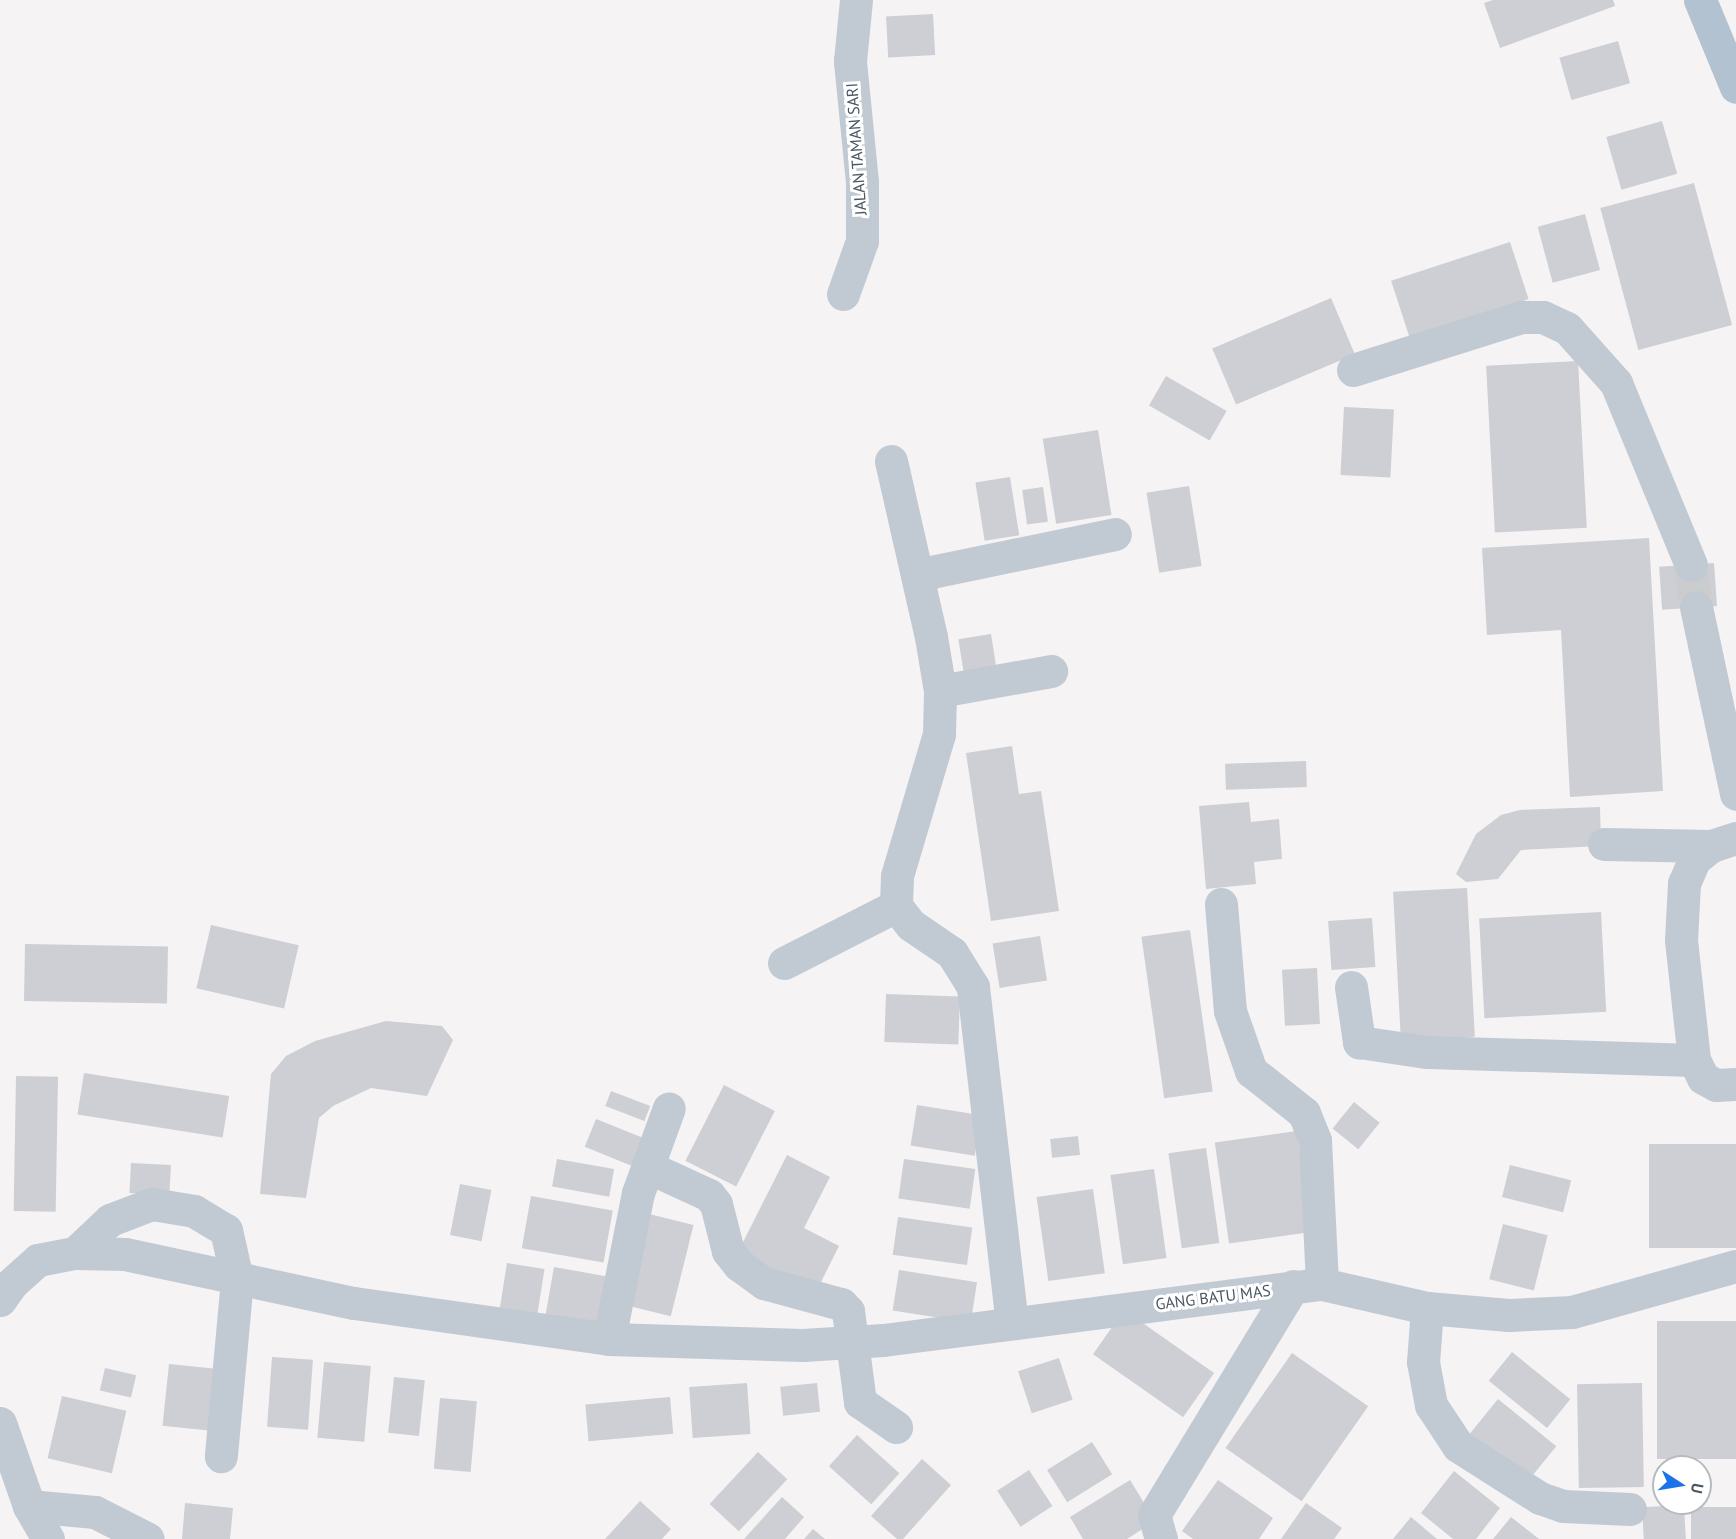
<!DOCTYPE html>
<style>
body{margin:0}
#map{position:relative;width:1736px;height:1539px;overflow:hidden;background:#f5f3f3;font-family:"PT Sans",sans-serif}
div>[style]{position:absolute}
.building>*{inset:0;background:#cdcfd5;transform-origin:0 0}
.minor-tunnel>*{height:33px;margin-top:-16.5px;transform-origin:0;background:repeating-linear-gradient(90deg,#caccce 0 33px,transparent 0 49px)}
.minor>*{height:33px;margin:-16.5px;padding:0 16.5px;transform-origin:16.5px;border-radius:16.5px;background:#c1cad2}
.major>*{height:33px;margin:-16.5px;padding:0 16.5px;transform-origin:16.5px;border-radius:16.5px;background:#b3c2d1}
span{translate:-50% -50%;white-space:nowrap;text-align:center;line-height:1.15;-webkit-text-stroke:6px #fff;paint-order:stroke}
.street-label{font-size:16px;color:#4a5661}
.north{position:absolute;left:1652px;top:1455px;width:60px;height:60px;box-sizing:border-box;background:#fff;border:2px solid #b7bbc0;border-radius:50%;rotate:102deg;font-size:16px;font-weight:700;line-height:24px;text-align:center;color:#4a5661}
.north::after{content:'';display:block;margin:auto;width:21px;height:27px;background:#1a73e8;clip-path:polygon(50% 0,100% 100%,50% 72%,0 100%)}
</style>
<div id="map">
<div class="building">
<i style="clip-path:polygon(1493px 0,1613px 0,1615px 6px,1500px 48px,1484px 3px)"></i>
<i style="left:933px;top:14px;width:41px;height:47px;rotate:87deg"></i>
<i style="left:1618px;top:41px;width:44px;height:61px;rotate:74deg"></i>
<i style="left:1662px;top:121px;width:55px;height:58px;rotate:74deg"></i>
<i style="left:1694px;top:183px;width:147px;height:97px;rotate:75deg"></i>
<i style="left:1585px;top:214px;width:58px;height:49px;rotate:75deg"></i>
<i style="left:1510px;top:242px;width:60px;height:125px;rotate:72deg"></i>
<i style="left:1331px;top:298px;width:61px;height:129px;rotate:67deg"></i>
<i style="left:1578px;top:361px;width:167px;height:92px;rotate:87deg"></i>
<i style="left:1166px;top:376px;width:70px;height:34px;rotate:30deg"></i>
<i style="left:1344px;top:407px;width:50px;height:68px;rotate:3deg"></i>
<i style="left:1098px;top:430px;width:86px;height:56px;rotate:81deg"></i>
<i style="left:1010px;top:477px;width:59px;height:35px;rotate:81deg"></i>
<i style="left:1189px;top:486px;width:81px;height:43px;rotate:81deg"></i>
<i style="left:1043px;top:487px;width:35px;height:21px;rotate:82deg"></i>
<i style="clip-path:polygon(1649px 538px,1663px 791px,1570px 797px,1561px 630px,1487px 635px,1482px 548px)"></i>
<i style="left:1714px;top:563px;width:43px;height:55px;rotate:86deg"></i>
<i style="left:991px;top:634px;width:39px;height:33px;rotate:81deg"></i>
<i style="clip-path:polygon(1012px 746px,1019px 794px,1041px 791px,1059px 911px,991px 921px,966px 753px)"></i>
<i style="left:1306px;top:761px;width:26px;height:81px;rotate:88deg"></i>
<i style="clip-path:polygon(1249px 802px,1251px 822px,1279px 819px,1282px 859px,1254px 862px,1256px 884px,1206px 889px,1199px 806px)"></i>
<i style="clip-path:polygon(1600px 807px,1601px 846px,1521px 850px,1498px 879px,1466px 882px,1456px 874px,1476px 834px,1501px 815px,1520px 810px)"></i>
<i style="left:1467px;top:888px;width:149px;height:74px;rotate:87deg"></i>
<i style="left:1601px;top:912px;width:100px;height:122px;rotate:87deg"></i>
<i style="left:1372px;top:918px;width:49px;height:44px;rotate:86deg"></i>
<i style="left:211px;top:925px;width:90px;height:65px;rotate:13deg"></i>
<i style="left:1190px;top:930px;width:163px;height:49px;rotate:82deg"></i>
<i style="left:1040px;top:936px;width:45px;height:48px;rotate:81deg"></i>
<i style="left:25px;top:944px;width:143px;height:57px;rotate:1deg"></i>
<i style="left:1317px;top:968px;width:56px;height:35px;rotate:87deg"></i>
<i style="left:886px;top:994px;width:74px;height:48px;rotate:2deg"></i>
<i style="clip-path:polygon(386px 1021px,442px 1026px,453px 1040px,427px 1096px,371px 1088px,333px 1106px,319px 1118px,306px 1198px,260px 1194px,271px 1074px,286px 1056px,315px 1041px)"></i>
<i style="left:84px;top:1073px;width:147px;height:42px;rotate:9deg"></i>
<i style="left:16px;top:1076px;width:42px;height:135px;rotate:1deg"></i>
<i style="left:724px;top:1085px;width:57px;height:85px;rotate:27deg"></i>
<i style="left:611px;top:1091px;width:42px;height:16px;rotate:21deg"></i>
<i style="left:1354px;top:1102px;width:33px;height:34px;rotate:39deg"></i>
<i style="left:917px;top:1105px;width:65px;height:41px;rotate:9deg"></i>
<i style="left:596px;top:1119px;width:53px;height:30px;rotate:22deg"></i>
<i style="left:1297px;top:1131px;width:102px;height:83px;rotate:82deg"></i>
<i style="left:1078px;top:1136px;width:19px;height:28px;rotate:84deg"></i>
<i style="left:1736px;top:1144px;width:104px;height:87px;rotate:90deg"></i>
<i style="left:1206px;top:1148px;width:96px;height:38px;rotate:82deg"></i>
<i style="clip-path:polygon(787px 1155px,830px 1177px,804px 1228px,839px 1246px,815px 1294px,737px 1254px)"></i>
<i style="left:557px;top:1159px;width:58px;height:28px;rotate:10deg"></i>
<i style="left:904px;top:1159px;width:72px;height:40px;rotate:8deg"></i>
<i style="left:131px;top:1163px;width:40px;height:30px;rotate:3deg"></i>
<i style="left:1510px;top:1165px;width:63px;height:33px;rotate:14deg"></i>
<i style="left:1154px;top:1169px;width:90px;height:44px;rotate:82deg"></i>
<i style="left:460px;top:1184px;width:32px;height:52px;rotate:11deg"></i>
<i style="left:1093px;top:1189px;width:85px;height:57px;rotate:82deg"></i>
<i style="left:531px;top:1196px;width:83px;height:53px;rotate:10deg"></i>
<i style="left:645px;top:1213px;width:50px;height:94px;rotate:14deg"></i>
<i style="left:898px;top:1217px;width:75px;height:38px;rotate:8deg"></i>
<i style="left:1503px;top:1224px;width:46px;height:57px;rotate:14deg"></i>
<i style="left:507px;top:1263px;width:38px;height:54px;rotate:9deg"></i>
<i style="left:554px;top:1267px;width:54px;height:53px;rotate:10deg"></i>
<i style="left:899px;top:1270px;width:79px;height:41px;rotate:9deg"></i>
<i style="left:1124px;top:1310px;width:110px;height:54px;rotate:35deg"></i>
<i style="left:1736px;top:1321px;width:138px;height:79px;rotate:90deg"></i>
<i style="left:1512px;top:1352px;width:75px;height:37px;rotate:39deg"></i>
<i style="left:1292px;top:1353px;width:93px;height:116px;rotate:35deg"></i>
<i style="left:272px;top:1357px;width:41px;height:70px;rotate:4deg"></i>
<i style="left:1059px;top:1358px;width:44px;height:43px;rotate:72deg"></i>
<i style="left:324px;top:1362px;width:47px;height:76px;rotate:5deg"></i>
<i style="left:169px;top:1364px;width:49px;height:62px;rotate:6deg"></i>
<i style="left:105px;top:1368px;width:32px;height:23px;rotate:13deg"></i>
<i style="left:394px;top:1377px;width:31px;height:56px;rotate:6deg"></i>
<i style="left:747px;top:1383px;width:51px;height:58px;rotate:86deg"></i>
<i style="left:817px;top:1383px;width:29px;height:37px;rotate:84deg"></i>
<i style="left:1642px;top:1383px;width:104px;height:65px;rotate:89deg"></i>
<i style="left:62px;top:1396px;width:66px;height:64px;rotate:13deg"></i>
<i style="left:670px;top:1397px;width:37px;height:85px;rotate:85deg"></i>
<i style="left:440px;top:1398px;width:37px;height:71px;rotate:5deg"></i>
<i style="left:1498px;top:1399px;width:75px;height:49px;rotate:39deg"></i>
<i style="left:857px;top:1435px;width:57px;height:42px;rotate:42deg"></i>
<i style="left:1092px;top:1442px;width:38px;height:53px;rotate:58deg"></i>
<i style="left:758px;top:1452px;width:40px;height:71px;rotate:43deg"></i>
<i style="clip-path:polygon(922px 1459px,951px 1485px,903px 1539px,897px 1539px,871px 1516px)"></i>
<i style="left:1029px;top:1470px;width:43px;height:38px;rotate:57deg"></i>
<i style="clip-path:polygon(1454px 1471px,1500px 1508px,1476px 1539px,1453px 1539px,1421px 1513px)"></i>
<i style="clip-path:polygon(1130px 1480px,1155px 1521px,1127px 1539px,1083px 1539px,1070px 1517px)"></i>
<i style="clip-path:polygon(1218px 1480px,1273px 1518px,1259px 1539px,1193px 1539px,1182px 1531px)"></i>
<i style="clip-path:polygon(782px 1497px,804px 1517px,785px 1539px,744px 1539px)"></i>
<i style="clip-path:polygon(640px 1501px,671px 1529px,662px 1539px,605px 1539px)"></i>
<i style="clip-path:polygon(185px 1503px,233px 1508px,230px 1539px,182px 1539px)"></i>
<i style="clip-path:polygon(1306px 1503px,1342px 1528px,1334px 1539px,1281px 1539px)"></i>
<i style="left:1684px;top:1505px;width:34px;height:42px;rotate:87deg"></i>
<i style="left:1736px;top:1507px;width:32px;height:45px;rotate:90deg"></i>
<i style="clip-path:polygon(1411px 1517px,1437px 1539px,1393px 1539px)"></i>
<i style="clip-path:polygon(1511px 1517px,1539px 1539px,1493px 1539px)"></i>
<i style="clip-path:polygon(813px 1529px,825px 1539px,804px 1539px)"></i>
</div>
<div class="minor-tunnel">
<i style="left:1691px;top:565px;width:42px;rotate:83.2deg"></i>
</div>
<div class="minor">
<i style="left:843px;top:294px;width:56px;rotate:-70.3deg"></i>
<i style="left:862px;top:241px;width:59px;rotate:-90deg"></i>
<i style="left:862px;top:182px;width:122px;rotate:-95.7deg"></i>
<i style="left:850px;top:61px;width:61px;rotate:-84.4deg"></i>
<i style="left:1353px;top:370px;width:176px;rotate:-17.5deg"></i>
<i style="left:1521px;top:317px;width:22px"></i>
<i style="left:1543px;top:317px;width:26px;rotate:25deg"></i>
<i style="left:1567px;top:328px;width:74px;rotate:48.3deg"></i>
<i style="left:1616px;top:383px;width:197px;rotate:67.6deg"></i>
<i style="left:891px;top:461px;width:180px;rotate:77.2deg"></i>
<i style="left:931px;top:637px;width:55px;rotate:80.5deg"></i>
<i style="left:940px;top:691px;width:43px;rotate:91.3deg"></i>
<i style="left:939px;top:734px;width:148px;rotate:106.5deg"></i>
<i style="left:897px;top:876px;width:30px;rotate:92deg"></i>
<i style="left:896px;top:906px;width:24px;rotate:52deg"></i>
<i style="left:911px;top:925px;width:50px;rotate:34.3deg"></i>
<i style="left:952px;top:953px;width:40px;rotate:58deg"></i>
<i style="left:973px;top:987px;width:338px;rotate:83.4deg"></i>
<i style="left:917px;top:575px;width:202px;rotate:-11.7deg"></i>
<i style="left:1696px;top:607px;width:191px;rotate:77.9deg"></i>
<i style="left:940px;top:691px;width:113px;rotate:-10.2deg"></i>
<i style="left:1736px;top:838px;width:26px;rotate:162deg"></i>
<i style="left:1711px;top:846px;width:22px;rotate:141deg"></i>
<i style="left:1694px;top:860px;width:25px;rotate:113deg"></i>
<i style="left:1684px;top:883px;width:57px;rotate:93deg"></i>
<i style="left:1681px;top:940px;width:121px;rotate:83.8deg"></i>
<i style="left:1694px;top:1060px;width:20px;rotate:63deg"></i>
<i style="left:1703px;top:1078px;width:15px;rotate:28deg"></i>
<i style="left:1716px;top:1085px;width:20px;rotate:-3deg"></i>
<i style="left:1604px;top:844px;width:107px;rotate:1.1deg"></i>
<i style="left:1221px;top:904px;width:107px;rotate:85.2deg"></i>
<i style="left:1230px;top:1011px;width:64px;rotate:70.7deg"></i>
<i style="left:1251px;top:1071px;width:68px;rotate:38.4deg"></i>
<i style="left:1304px;top:1113px;width:29px;rotate:68deg"></i>
<i style="left:1315px;top:1140px;width:144px;rotate:87.2deg"></i>
<i style="left:784px;top:963px;width:126px;rotate:-27deg"></i>
<i style="left:1351px;top:987px;width:56px;rotate:81.7deg"></i>
<i style="left:1359px;top:1042px;width:69px;rotate:8.4deg"></i>
<i style="left:1427px;top:1052px;width:267px;rotate:1.7deg"></i>
<i style="left:648px;top:1167px;width:67px;rotate:24.7deg"></i>
<i style="left:709px;top:1195px;width:11px;rotate:52deg"></i>
<i style="left:716px;top:1204px;width:49px;rotate:75.7deg"></i>
<i style="left:728px;top:1251px;width:18px;rotate:52deg"></i>
<i style="left:739px;top:1265px;width:31px;rotate:36deg"></i>
<i style="left:764px;top:1283px;width:80px;rotate:15.3deg"></i>
<i style="left:841px;top:1304px;width:10px;rotate:45deg"></i>
<i style="left:848px;top:1311px;width:92px;rotate:82.5deg"></i>
<i style="left:860px;top:1402px;width:44px;rotate:34.8deg"></i>
<i style="left:75px;top:1253px;width:48px;rotate:-43.3deg"></i>
<i style="left:110px;top:1220px;width:45px;rotate:-20.9deg"></i>
<i style="left:152px;top:1204px;width:43px;rotate:9.5deg"></i>
<i style="left:194px;top:1211px;width:37px;rotate:31deg"></i>
<i style="left:226px;top:1230px;width:50px;rotate:77.3deg"></i>
<i style="left:237px;top:1279px;width:178px;rotate:95.2deg"></i>
<i style="left:0;top:1300px;width:19px;rotate:-55deg"></i>
<i style="left:11px;top:1284px;width:36px;rotate:-42deg"></i>
<i style="left:38px;top:1260px;width:38px;rotate:-11deg"></i>
<i style="left:75px;top:1253px;width:50px;rotate:1.1deg"></i>
<i style="left:125px;top:1254px;width:234px;rotate:12.1deg"></i>
<i style="left:354px;top:1303px;width:258px;rotate:8deg"></i>
<i style="left:609px;top:1339px;width:194px;rotate:1.8deg"></i>
<i style="left:803px;top:1345px;width:80px;rotate:-3.6deg"></i>
<i style="left:883px;top:1340px;width:443px;rotate:-7.3deg"></i>
<i style="left:1322px;top:1284px;width:108px;rotate:12.9deg"></i>
<i style="left:1427px;top:1308px;width:82px;rotate:4.9deg"></i>
<i style="left:1509px;top:1315px;width:63px;rotate:-2.7deg"></i>
<i style="left:1572px;top:1312px;width:170px;rotate:-15.7deg"></i>
<i style="left:1427px;top:1308px;width:54px;rotate:94.2deg"></i>
<i style="left:1423px;top:1362px;width:44px;rotate:79.5deg"></i>
<i style="left:1431px;top:1405px;width:49px;rotate:56.6deg"></i>
<i style="left:1458px;top:1446px;width:97px;rotate:32.4deg"></i>
<i style="left:1540px;top:1498px;width:24px;rotate:19deg"></i>
<i style="left:1563px;top:1506px;width:67px;rotate:2.6deg"></i>
<i style="left:609px;top:1339px;width:149px;rotate:-78.8deg"></i>
<i style="left:638px;top:1193px;width:90px;rotate:-70deg"></i>
<i style="left:0;top:1423px;width:88px;rotate:70.7deg"></i>
<i style="left:29px;top:1506px;width:38px;rotate:60deg"></i>
<i style="left:29px;top:1506px;width:66px;rotate:5.2deg"></i>
<i style="left:95px;top:1512px;width:59px;rotate:27deg"></i>
<i style="left:1161px;top:1539px;width:25px;rotate:-106deg"></i>
<i style="left:1154px;top:1515px;width:268px;rotate:-58.7deg"></i>
</div>
<div class="major">
<i style="left:1700px;top:0;width:94px;rotate:67.5deg"></i>
</div>
<div class="street-label">
<span style="left:856px;top:149px;rotate:-94deg">JALAN TAMAN SARI</span>
<span style="left:1213px;top:1297px;rotate:-7deg">GANG BATU MAS</span>
</div>
<div class="north">U</div>
</div>
